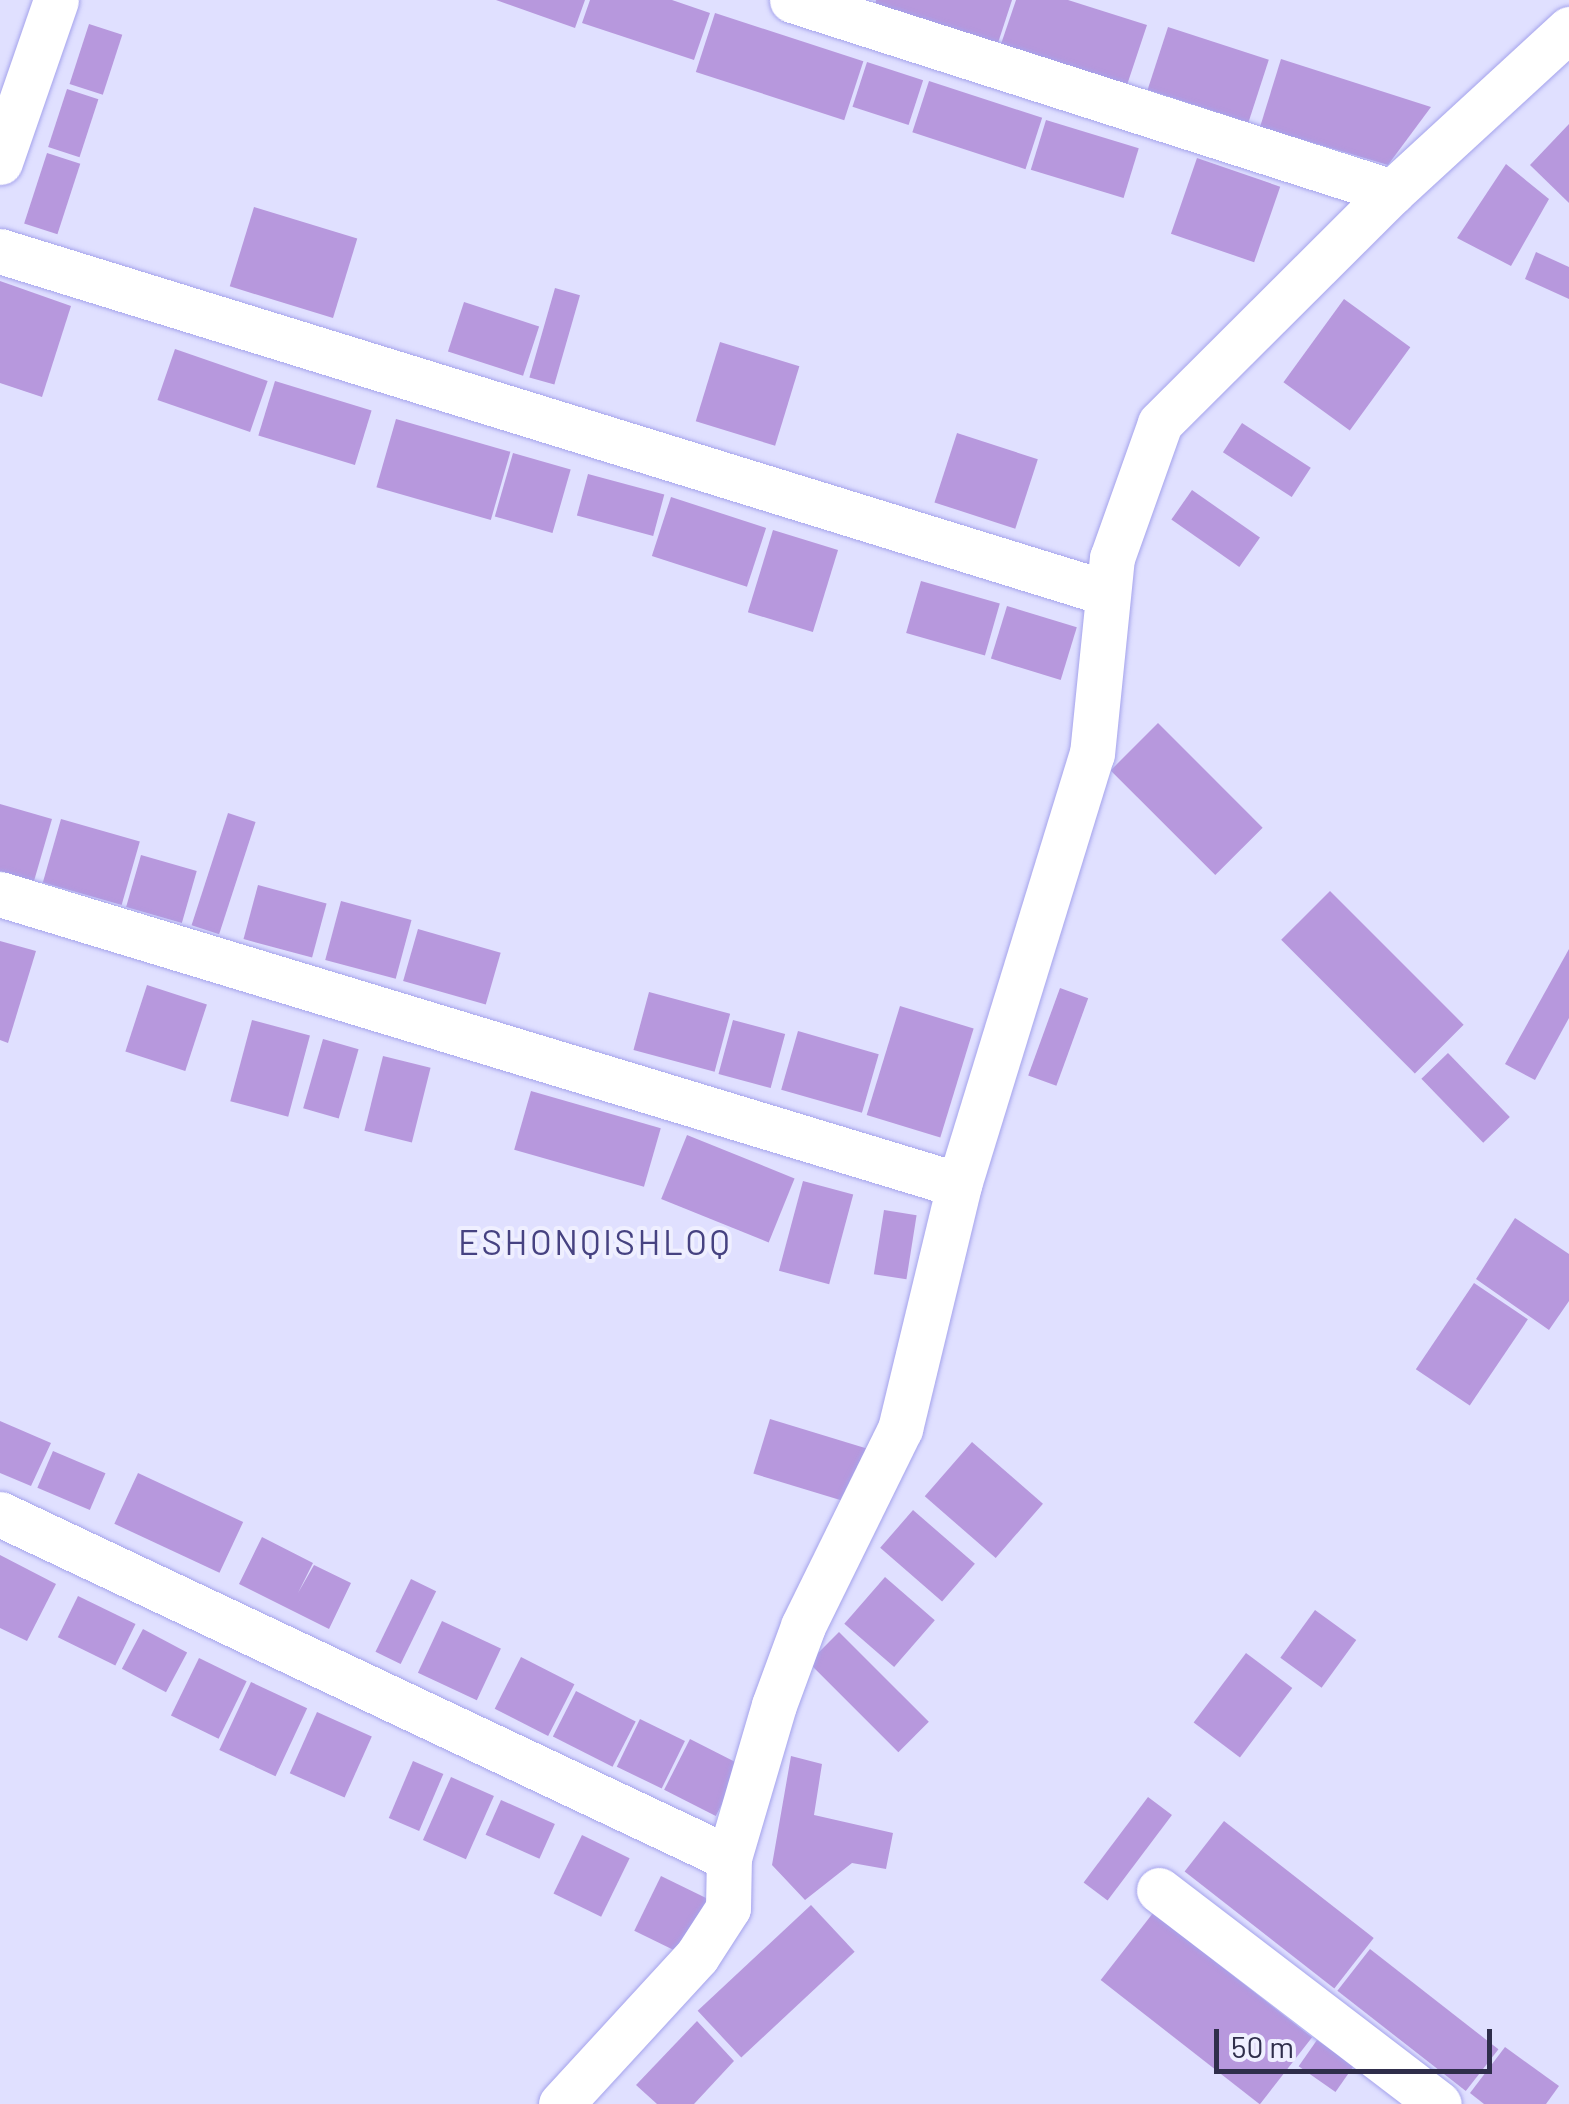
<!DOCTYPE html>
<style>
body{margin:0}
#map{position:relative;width:1569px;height:2104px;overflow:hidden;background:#e0e0ff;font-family:Barlow,sans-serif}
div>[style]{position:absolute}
.building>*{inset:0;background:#b798dd;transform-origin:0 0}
.roads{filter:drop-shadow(0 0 2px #a5a3ec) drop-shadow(0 0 2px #a5a3ec)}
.minor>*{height:45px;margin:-22.5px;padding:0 22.5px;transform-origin:22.5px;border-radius:22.5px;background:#fff}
span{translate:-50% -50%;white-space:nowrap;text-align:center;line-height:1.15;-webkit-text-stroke:8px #efefff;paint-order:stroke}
.quarter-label{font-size:35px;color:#464281;letter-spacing:2.5px}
.scale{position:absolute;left:1214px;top:2029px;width:278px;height:45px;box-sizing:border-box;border:5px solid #2f2e4b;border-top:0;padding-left:12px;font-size:30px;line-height:35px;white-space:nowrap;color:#2f2e4b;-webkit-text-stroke:8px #efefff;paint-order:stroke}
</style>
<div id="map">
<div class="building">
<i style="clip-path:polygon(496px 0,585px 0,575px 28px)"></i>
<i style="clip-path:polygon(590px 0,672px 0,710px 13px,694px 60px,582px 23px)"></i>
<i style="clip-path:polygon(876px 0,1012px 0,998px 43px,875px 5px)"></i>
<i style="clip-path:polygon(1016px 0,1068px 0,1147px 25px,1127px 85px,1001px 44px)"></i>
<i style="left:715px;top:13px;width:156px;height:62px;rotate:18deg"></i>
<i style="left:89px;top:24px;width:35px;height:63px;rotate:18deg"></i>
<i style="left:1168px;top:27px;width:106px;height:66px;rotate:18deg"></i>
<i style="clip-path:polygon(1281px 59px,1431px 107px,1388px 165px,1260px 127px)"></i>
<i style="left:867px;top:62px;width:59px;height:47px;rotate:18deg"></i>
<i style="left:929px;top:81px;width:119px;height:54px;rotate:18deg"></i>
<i style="left:67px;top:89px;width:33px;height:61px;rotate:18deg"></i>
<i style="left:1046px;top:120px;width:97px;height:52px;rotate:17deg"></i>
<i style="clip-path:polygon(1569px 124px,1569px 203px,1530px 165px)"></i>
<i style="left:47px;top:153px;width:35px;height:74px;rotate:18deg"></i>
<i style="left:1197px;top:158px;width:88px;height:80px;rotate:19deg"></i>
<i style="clip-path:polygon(1506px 164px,1549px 199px,1511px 266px,1457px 238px)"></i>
<i style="left:254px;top:207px;width:108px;height:83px;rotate:17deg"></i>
<i style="clip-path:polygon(1536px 252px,1569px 267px,1569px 299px,1525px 279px)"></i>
<i style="clip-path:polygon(0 281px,71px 306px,42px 397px,0 383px)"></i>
<i style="left:555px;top:288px;width:26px;height:93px;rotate:16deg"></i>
<i style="left:1344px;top:299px;width:82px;height:103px;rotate:36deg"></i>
<i style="left:464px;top:302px;width:79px;height:52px;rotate:18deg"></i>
<i style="left:720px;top:342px;width:83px;height:83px;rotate:17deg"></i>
<i style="left:175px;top:349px;width:98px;height:54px;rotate:19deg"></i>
<i style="left:275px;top:381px;width:101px;height:57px;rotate:17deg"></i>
<i style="left:396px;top:419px;width:119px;height:71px;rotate:16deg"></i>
<i style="left:1242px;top:423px;width:82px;height:35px;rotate:33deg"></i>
<i style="left:957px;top:433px;width:85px;height:73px;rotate:18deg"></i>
<i style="left:513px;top:453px;width:60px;height:66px;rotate:16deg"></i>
<i style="left:588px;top:474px;width:79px;height:43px;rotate:15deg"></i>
<i style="left:1192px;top:490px;width:83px;height:36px;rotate:35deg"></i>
<i style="left:671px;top:497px;width:100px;height:62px;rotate:18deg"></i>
<i style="left:773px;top:530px;width:68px;height:86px;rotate:17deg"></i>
<i style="left:921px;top:581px;width:82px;height:54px;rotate:16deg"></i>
<i style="left:1007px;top:606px;width:73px;height:55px;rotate:17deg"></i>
<i style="left:1158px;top:723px;width:148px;height:67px;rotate:45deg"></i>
<i style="clip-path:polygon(0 804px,52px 819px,34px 881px,0 871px)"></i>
<i style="left:228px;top:813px;width:29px;height:118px;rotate:18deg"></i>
<i style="left:61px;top:819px;width:82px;height:66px;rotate:16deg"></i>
<i style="left:141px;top:855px;width:58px;height:54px;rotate:16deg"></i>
<i style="left:258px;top:885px;width:71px;height:56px;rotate:15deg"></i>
<i style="left:1330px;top:891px;width:189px;height:69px;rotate:45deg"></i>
<i style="left:341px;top:901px;width:73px;height:61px;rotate:15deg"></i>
<i style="left:418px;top:929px;width:86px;height:54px;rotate:16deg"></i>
<i style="clip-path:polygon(0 941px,36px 951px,8px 1043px,0 1040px)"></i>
<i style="clip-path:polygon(1569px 949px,1569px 1018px,1535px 1080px,1505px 1064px)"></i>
<i style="left:147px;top:985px;width:63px;height:70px;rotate:18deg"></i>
<i style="left:1060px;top:988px;width:30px;height:93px;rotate:20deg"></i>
<i style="left:649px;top:992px;width:84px;height:60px;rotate:15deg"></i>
<i style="left:900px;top:1006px;width:77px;height:114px;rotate:17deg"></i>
<i style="left:252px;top:1020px;width:60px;height:84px;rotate:15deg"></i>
<i style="left:733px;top:1020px;width:54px;height:56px;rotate:15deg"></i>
<i style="left:798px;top:1031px;width:84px;height:61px;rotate:16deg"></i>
<i style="left:323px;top:1039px;width:37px;height:72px;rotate:16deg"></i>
<i style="left:1448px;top:1053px;width:89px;height:37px;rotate:46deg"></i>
<i style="left:383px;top:1056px;width:49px;height:77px;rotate:14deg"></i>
<i style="left:531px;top:1091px;width:135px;height:61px;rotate:16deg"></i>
<i style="left:687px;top:1135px;width:116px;height:69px;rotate:22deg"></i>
<i style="left:803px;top:1181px;width:52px;height:93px;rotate:15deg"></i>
<i style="left:884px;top:1210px;width:33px;height:65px;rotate:9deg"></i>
<i style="clip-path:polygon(1515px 1218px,1569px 1254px,1569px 1301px,1549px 1330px,1476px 1279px)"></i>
<i style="left:1474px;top:1283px;width:65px;height:104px;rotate:34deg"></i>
<i style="left:770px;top:1419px;width:108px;height:57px;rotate:17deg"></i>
<i style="clip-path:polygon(0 1421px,51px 1443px,31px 1486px,0 1473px)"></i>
<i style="left:972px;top:1442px;width:94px;height:72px;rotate:41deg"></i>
<i style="left:53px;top:1451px;width:57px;height:40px;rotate:23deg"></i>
<i style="left:138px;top:1473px;width:116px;height:56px;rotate:25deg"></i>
<i style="left:913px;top:1510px;width:82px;height:50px;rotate:41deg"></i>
<i style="clip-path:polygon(262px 1537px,313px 1563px,298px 1593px,314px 1565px,351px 1583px,329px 1629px,239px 1584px)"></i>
<i style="clip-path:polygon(0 1555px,56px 1584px,27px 1641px,0 1628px)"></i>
<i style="left:885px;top:1577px;width:66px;height:62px;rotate:41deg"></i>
<i style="left:411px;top:1579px;width:28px;height:81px;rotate:26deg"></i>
<i style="left:78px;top:1596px;width:64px;height:46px;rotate:26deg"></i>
<i style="left:1315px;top:1610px;width:51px;height:59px;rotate:36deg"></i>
<i style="left:442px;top:1621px;width:65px;height:57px;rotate:25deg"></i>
<i style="left:143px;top:1629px;width:50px;height:45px;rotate:28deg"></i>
<i style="left:839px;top:1632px;width:127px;height:43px;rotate:45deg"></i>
<i style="left:1246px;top:1653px;width:58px;height:87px;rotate:37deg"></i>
<i style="left:521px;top:1657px;width:60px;height:58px;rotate:27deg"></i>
<i style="left:199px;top:1658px;width:53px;height:64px;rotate:26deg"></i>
<i style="left:251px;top:1682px;width:62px;height:75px;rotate:25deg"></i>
<i style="left:576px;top:1691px;width:67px;height:51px;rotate:27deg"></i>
<i style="left:317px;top:1712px;width:60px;height:67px;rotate:24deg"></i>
<i style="left:640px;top:1719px;width:50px;height:53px;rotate:26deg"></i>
<i style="left:690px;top:1739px;width:58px;height:57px;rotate:27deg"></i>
<i style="clip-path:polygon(791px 1756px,822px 1764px,814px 1815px,893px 1833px,886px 1869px,852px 1863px,805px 1900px,772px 1865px)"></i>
<i style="left:413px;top:1761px;width:33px;height:62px;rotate:23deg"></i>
<i style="left:451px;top:1777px;width:47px;height:69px;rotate:24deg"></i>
<i style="left:1148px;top:1797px;width:30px;height:107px;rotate:37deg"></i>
<i style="left:501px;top:1800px;width:59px;height:38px;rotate:24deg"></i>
<i style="left:1224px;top:1821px;width:190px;height:64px;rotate:38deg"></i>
<i style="left:582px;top:1835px;width:53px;height:65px;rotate:26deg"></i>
<i style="left:661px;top:1876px;width:53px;height:61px;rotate:26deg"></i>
<i style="left:811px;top:1905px;width:64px;height:155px;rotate:47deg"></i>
<i style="left:1153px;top:1913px;width:202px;height:85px;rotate:38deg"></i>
<i style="left:1370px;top:1949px;width:163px;height:53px;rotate:38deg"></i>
<i style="clip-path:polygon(697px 2021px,734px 2061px,694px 2104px,657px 2104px,636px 2085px)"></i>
<i style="left:1317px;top:2040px;width:45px;height:32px;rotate:35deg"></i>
<i style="clip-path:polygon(1505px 2047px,1559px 2086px,1546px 2104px,1484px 2104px,1470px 2093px)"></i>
</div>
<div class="roads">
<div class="minor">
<i style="left:792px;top:0;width:630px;rotate:17.74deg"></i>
<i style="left:0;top:162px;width:171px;rotate:-70.9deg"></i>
<i style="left:0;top:251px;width:1159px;rotate:17.17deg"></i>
<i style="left:0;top:894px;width:1002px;rotate:16.88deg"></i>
<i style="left:0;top:1514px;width:806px;rotate:25.26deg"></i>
<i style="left:1159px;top:1890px;width:352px;rotate:37.4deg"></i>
<i style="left:561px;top:2104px;width:201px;rotate:-47.4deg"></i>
<i style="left:697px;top:1956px;width:57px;rotate:-57.1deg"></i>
<i style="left:728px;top:1908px;width:50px;rotate:-88.9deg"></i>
<i style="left:729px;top:1858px;width:159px;rotate:-73.6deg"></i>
<i style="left:774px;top:1705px;width:84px;rotate:-69.8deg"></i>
<i style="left:803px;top:1626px;width:220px;rotate:-63.8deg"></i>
<i style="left:900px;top:1429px;width:251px;rotate:-76.4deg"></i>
<i style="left:959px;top:1185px;width:451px;rotate:-72.9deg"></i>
<i style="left:1092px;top:754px;width:197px;rotate:-84.2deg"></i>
<i style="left:1112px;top:558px;width:143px;rotate:-70.4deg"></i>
<i style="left:1160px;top:423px;width:327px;rotate:-44.9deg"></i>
<i style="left:1392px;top:192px;width:241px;rotate:-42.6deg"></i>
</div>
</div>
<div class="quarter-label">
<span style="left:595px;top:1241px">ESHONQISHLOQ</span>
</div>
<div class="scale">50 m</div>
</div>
